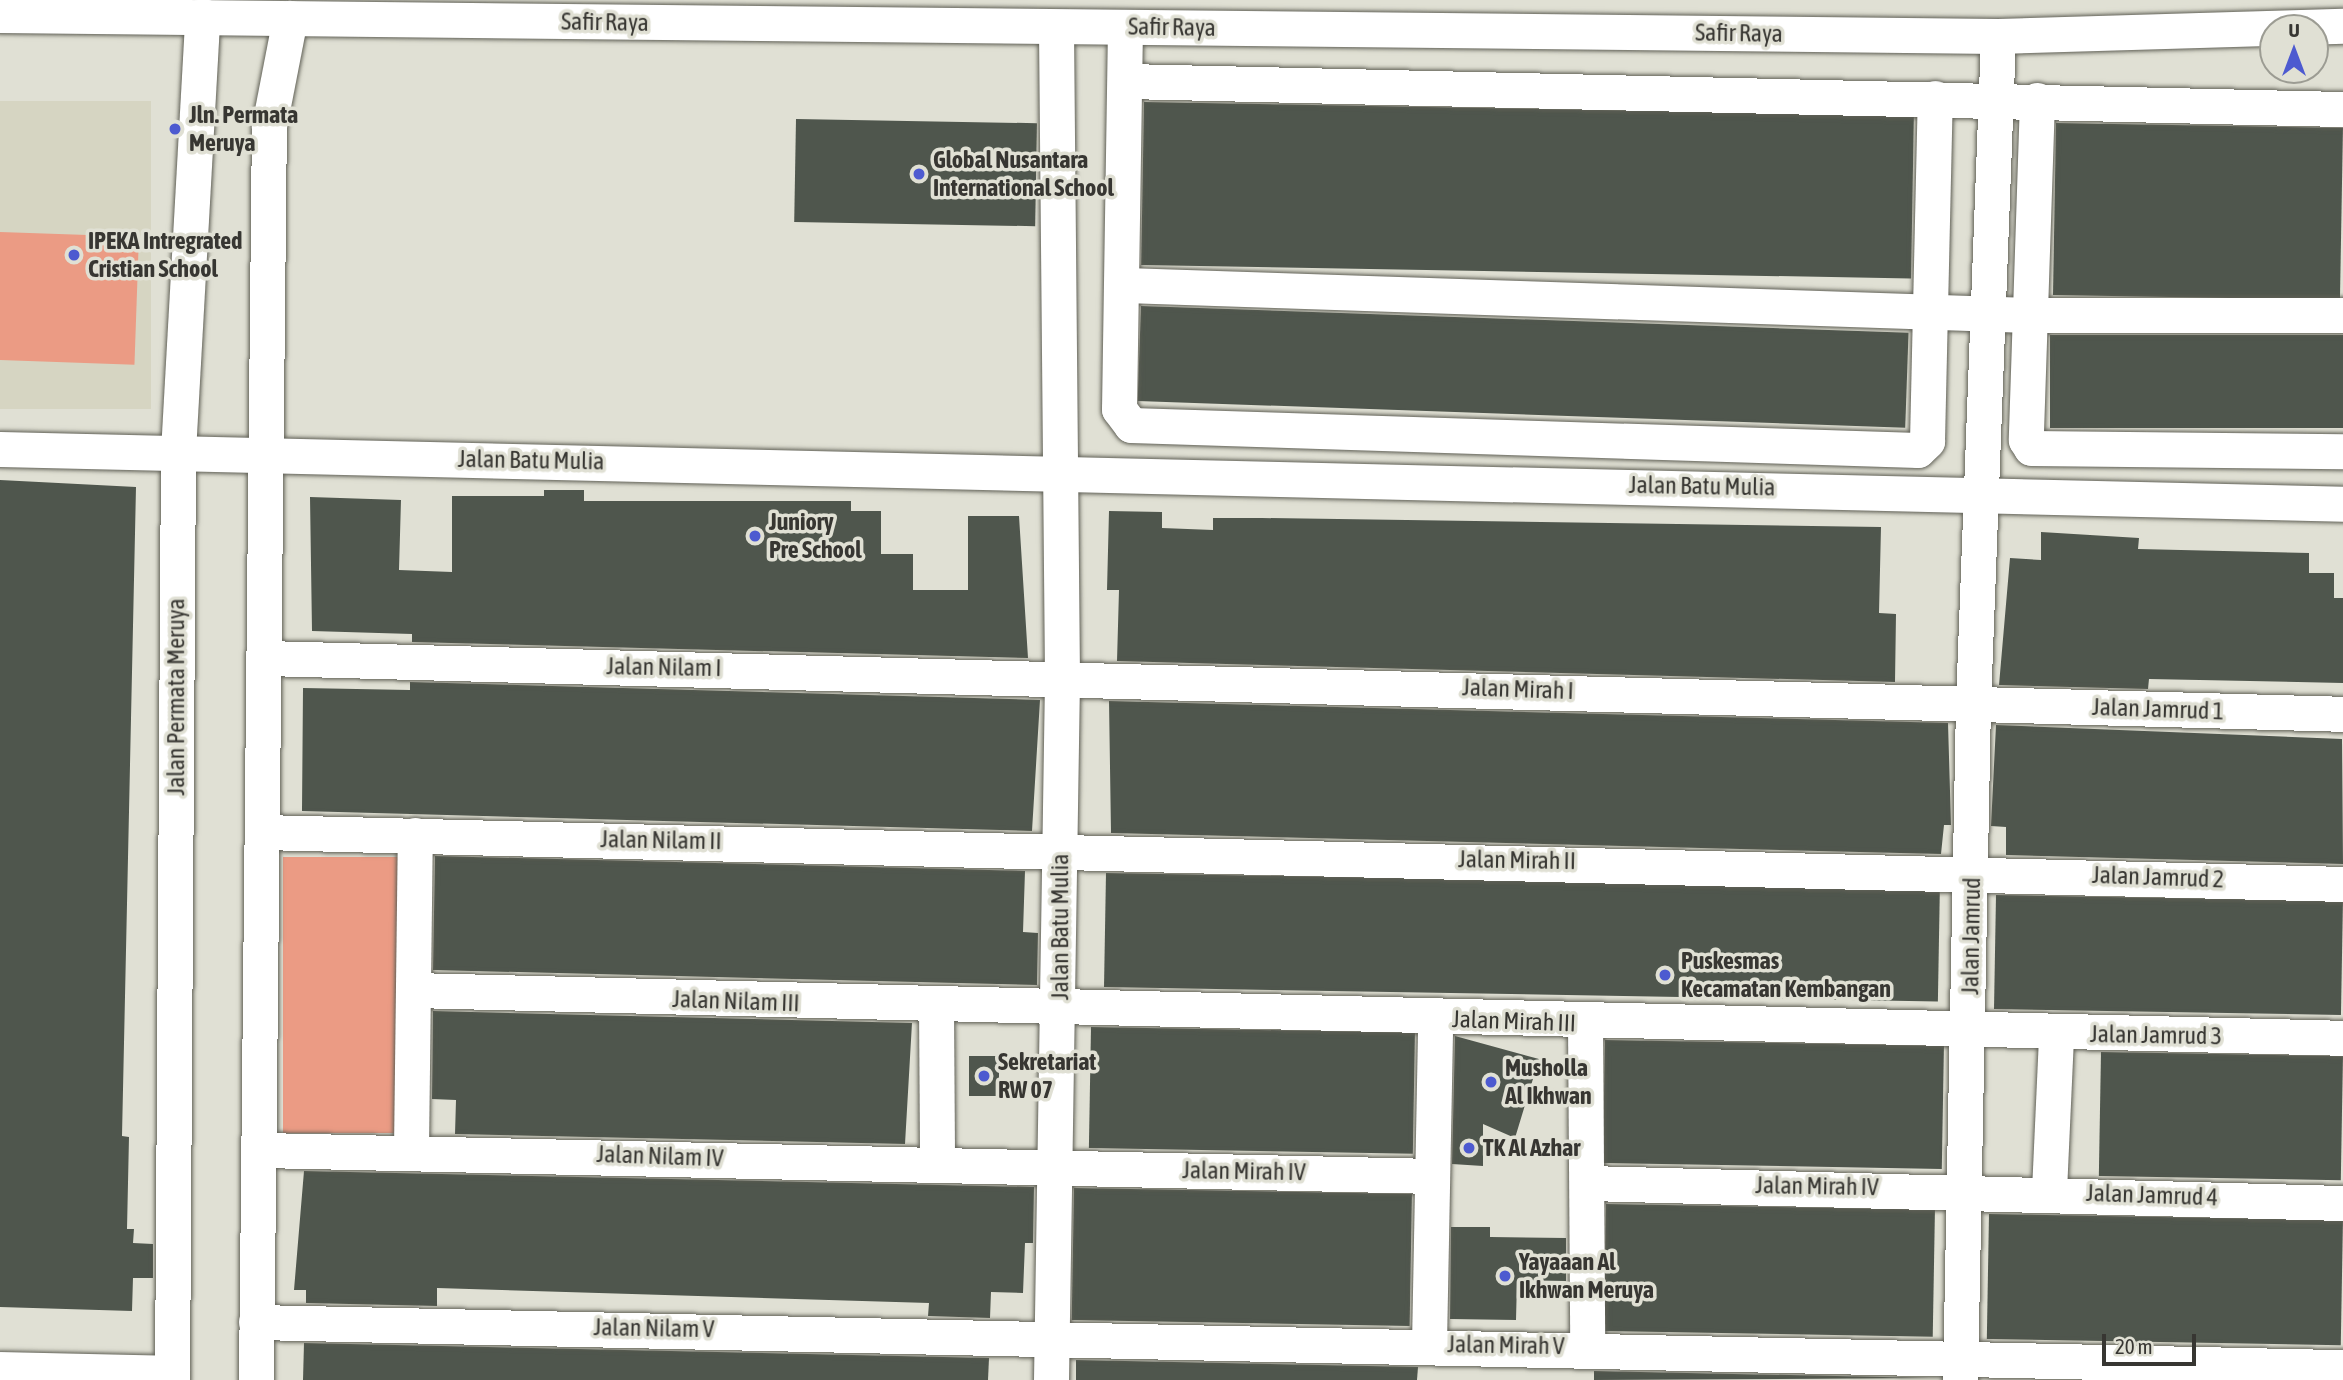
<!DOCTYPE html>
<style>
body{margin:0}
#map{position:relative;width:2343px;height:1380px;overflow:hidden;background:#e0e0d4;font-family:"Asap Condensed",sans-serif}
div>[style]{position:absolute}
.built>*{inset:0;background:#d6d5c2;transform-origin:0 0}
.green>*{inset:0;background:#eb9b84;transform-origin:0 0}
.building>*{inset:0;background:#4f564d;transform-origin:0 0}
.roads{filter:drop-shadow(0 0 2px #606056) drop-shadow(0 0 2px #606056)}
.minor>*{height:35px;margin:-17.5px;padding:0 17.5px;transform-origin:17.5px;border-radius:17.5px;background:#fff}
.dots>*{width:19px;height:19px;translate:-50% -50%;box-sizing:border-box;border:4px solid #e0e0d4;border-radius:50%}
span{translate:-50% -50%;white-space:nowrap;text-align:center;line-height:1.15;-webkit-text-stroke:7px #e0e0d4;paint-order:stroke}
.street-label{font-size:24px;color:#373632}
.poi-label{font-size:24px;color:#373632;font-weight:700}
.left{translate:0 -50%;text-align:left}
.north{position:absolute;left:2259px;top:14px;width:70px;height:70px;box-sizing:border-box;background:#e0e0d4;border:2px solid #9c9c93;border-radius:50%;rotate:0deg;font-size:19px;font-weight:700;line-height:28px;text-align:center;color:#373632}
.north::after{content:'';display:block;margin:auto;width:24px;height:32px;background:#4d5ad0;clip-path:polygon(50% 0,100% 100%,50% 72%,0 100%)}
.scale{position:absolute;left:2102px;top:1334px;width:94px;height:32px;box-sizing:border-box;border:4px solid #373632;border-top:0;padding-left:9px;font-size:21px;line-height:24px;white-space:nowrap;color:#373632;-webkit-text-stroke:5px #e0e0d4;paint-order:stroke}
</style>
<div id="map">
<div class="built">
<i style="left:0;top:101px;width:151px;height:308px"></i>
</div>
<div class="green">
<i style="left:0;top:232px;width:139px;height:128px;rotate:2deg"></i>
<i style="left:283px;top:857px;width:116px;height:276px"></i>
</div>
<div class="building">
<i style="left:1144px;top:102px;width:770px;height:163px;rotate:1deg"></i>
<i style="left:796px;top:119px;width:241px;height:103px;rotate:1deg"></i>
<i style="left:2056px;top:123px;width:287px;height:172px;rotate:1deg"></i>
<i style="left:1141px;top:306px;width:768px;height:95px;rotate:2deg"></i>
<i style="left:2050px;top:335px;width:293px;height:93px"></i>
<i style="clip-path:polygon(0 480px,136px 487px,122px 1136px,129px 1137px,127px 1229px,134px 1229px,133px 1243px,153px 1244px,153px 1278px,133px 1278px,132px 1311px,0 1307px)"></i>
<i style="clip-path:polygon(544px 490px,584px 490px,584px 501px,851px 501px,851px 511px,881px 511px,881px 554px,913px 554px,913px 590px,968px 590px,968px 516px,1019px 516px,1028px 658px,412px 642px,412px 634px,312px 631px,310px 497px,401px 500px,399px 570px,452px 572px,452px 496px,544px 496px)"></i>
<i style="clip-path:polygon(1109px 511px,1162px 512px,1162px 528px,1213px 530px,1213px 518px,1262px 518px,1881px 527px,1879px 613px,1896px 614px,1895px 682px,1117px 661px,1119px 590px,1107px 590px)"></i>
<i style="clip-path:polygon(2041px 532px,2139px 538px,2138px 549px,2309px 553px,2309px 573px,2334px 573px,2334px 598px,2343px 598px,2343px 683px,2149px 679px,2148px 689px,1999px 685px,2010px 558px,2041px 560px)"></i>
<i style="clip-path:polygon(410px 682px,1040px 700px,1032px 831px,302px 811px,303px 688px,410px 690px)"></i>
<i style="clip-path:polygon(1109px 701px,1948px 723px,1951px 825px,1944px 825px,1941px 854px,1111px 833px)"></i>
<i style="clip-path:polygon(1996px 725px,2342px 739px,2343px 864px,2006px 855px,2006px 827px,1991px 826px)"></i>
<i style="clip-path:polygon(435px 856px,1025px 871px,1023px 932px,1038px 933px,1037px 985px,433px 970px)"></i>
<i style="left:1106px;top:873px;width:834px;height:114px;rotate:1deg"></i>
<i style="left:1996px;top:895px;width:347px;height:114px;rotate:1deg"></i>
<i style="clip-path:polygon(433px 1011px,912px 1023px,905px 1144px,455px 1134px,456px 1100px,432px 1099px)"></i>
<i style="left:1091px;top:1027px;width:324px;height:121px;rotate:1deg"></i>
<i style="clip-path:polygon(1455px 1036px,1539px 1059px,1515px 1138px,1483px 1124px,1483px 1166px,1452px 1164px)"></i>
<i style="left:1605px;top:1040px;width:339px;height:123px;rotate:1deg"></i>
<i style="left:2101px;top:1052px;width:242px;height:124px;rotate:1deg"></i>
<i style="left:969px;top:1056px;width:30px;height:40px"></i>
<i style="clip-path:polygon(304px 1171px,1034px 1187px,1033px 1243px,1025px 1243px,1023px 1293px,991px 1292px,990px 1318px,928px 1316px,929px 1303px,437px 1288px,437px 1306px,306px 1303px,306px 1290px,294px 1290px)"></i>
<i style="left:1074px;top:1188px;width:338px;height:132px;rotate:1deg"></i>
<i style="left:1606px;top:1204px;width:329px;height:127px;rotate:1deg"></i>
<i style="left:1989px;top:1214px;width:354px;height:125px;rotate:1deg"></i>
<i style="clip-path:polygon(1451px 1227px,1490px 1227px,1490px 1237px,1566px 1238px,1566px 1281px,1517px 1280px,1516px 1320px,1450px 1319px)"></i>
<i style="clip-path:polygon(304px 1343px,989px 1358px,988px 1380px,303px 1380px)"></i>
<i style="clip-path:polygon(1076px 1360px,1418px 1367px,1417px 1380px,1076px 1380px)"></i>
<i style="clip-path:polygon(1594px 1371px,1929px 1378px,1594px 1380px)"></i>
</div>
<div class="roads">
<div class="minor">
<i style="left:0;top:15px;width:1998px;rotate:0.6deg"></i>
<i style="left:1998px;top:36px;width:345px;rotate:-1.7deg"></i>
<i style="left:1125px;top:27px;width:382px;rotate:90.9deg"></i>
<i style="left:1119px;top:409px;width:20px;rotate:53deg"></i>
<i style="left:1131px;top:425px;width:787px;rotate:1.82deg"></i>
<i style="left:1918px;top:450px;width:13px;rotate:-45deg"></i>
<i style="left:1927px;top:441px;width:343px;rotate:-88.7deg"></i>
<i style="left:1126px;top:81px;width:1217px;rotate:1.32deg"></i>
<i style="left:2037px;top:100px;width:340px;rotate:91.9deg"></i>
<i style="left:2026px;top:440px;width:9px;rotate:58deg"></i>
<i style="left:2031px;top:448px;width:312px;rotate:0.6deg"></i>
<i style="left:1125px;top:285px;width:905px;rotate:1.9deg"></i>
<i style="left:2030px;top:315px;width:313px"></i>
<i style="left:0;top:449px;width:2344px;rotate:1.34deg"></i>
<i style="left:266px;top:658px;width:2078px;rotate:1.54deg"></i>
<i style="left:262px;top:832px;width:2082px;rotate:1.43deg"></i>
<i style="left:413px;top:990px;width:1931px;rotate:1.42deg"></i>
<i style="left:936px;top:1007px;width:157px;rotate:89.6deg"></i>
<i style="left:1585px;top:1023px;width:323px;rotate:89.6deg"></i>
<i style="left:411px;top:1149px;width:314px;rotate:-89.3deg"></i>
<i style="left:262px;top:1150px;width:1170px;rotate:1.27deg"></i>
<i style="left:1588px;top:1183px;width:755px;rotate:1.52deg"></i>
<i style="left:2049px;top:1191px;width:157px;rotate:-87.4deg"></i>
<i style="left:256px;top:1322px;width:2087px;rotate:1.24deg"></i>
<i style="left:1429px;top:1344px;width:326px;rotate:-88.9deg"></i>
<i style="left:0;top:1369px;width:172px;rotate:1.3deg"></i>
<i style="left:172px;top:1380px;width:928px;rotate:-89.63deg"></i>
<i style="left:178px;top:452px;width:437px;rotate:-86.8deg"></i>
<i style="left:256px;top:1380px;width:1254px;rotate:-89.41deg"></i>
<i style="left:269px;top:126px;width:110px;rotate:-79deg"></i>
<i style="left:1051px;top:1380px;width:703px;rotate:-89.1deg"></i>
<i style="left:1062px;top:677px;width:650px;rotate:-90.53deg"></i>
<i style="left:1960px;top:1380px;width:677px;rotate:-88.9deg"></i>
<i style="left:1973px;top:703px;width:667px;rotate:-87.85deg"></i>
</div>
</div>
<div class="dots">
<i style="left:175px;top:129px;background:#4d5ad0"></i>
<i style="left:919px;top:174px;background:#4d5ad0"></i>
<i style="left:74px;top:255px;background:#4d5ad0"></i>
<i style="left:755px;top:536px;background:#4d5ad0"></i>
<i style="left:1665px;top:975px;background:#4d5ad0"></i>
<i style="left:984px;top:1076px;background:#4d5ad0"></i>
<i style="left:1491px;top:1082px;background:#4d5ad0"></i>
<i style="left:1469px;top:1148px;background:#4d5ad0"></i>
<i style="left:1505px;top:1276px;background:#4d5ad0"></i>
</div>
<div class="street-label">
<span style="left:605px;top:22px;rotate:1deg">Safir Raya</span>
<span style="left:1172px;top:27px;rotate:1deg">Safir Raya</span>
<span style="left:1739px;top:33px;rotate:1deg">Safir Raya</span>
<span style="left:531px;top:460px;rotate:1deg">Jalan Batu Mulia</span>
<span style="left:1702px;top:486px;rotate:1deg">Jalan Batu Mulia</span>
<span style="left:664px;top:667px;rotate:1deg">Jalan Nilam I</span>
<span style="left:1518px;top:689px;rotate:2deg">Jalan Mirah I</span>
<span style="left:176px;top:697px;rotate:-90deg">Jalan Permata Meruya</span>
<span style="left:2158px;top:709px;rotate:2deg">Jalan Jamrud 1</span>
<span style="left:661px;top:840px;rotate:1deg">Jalan Nilam II</span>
<span style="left:1517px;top:860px;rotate:1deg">Jalan Mirah II</span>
<span style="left:2158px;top:877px;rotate:2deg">Jalan Jamrud 2</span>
<span style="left:1060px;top:927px;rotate:-90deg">Jalan Batu Mulia</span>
<span style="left:1971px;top:936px;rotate:-89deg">Jalan Jamrud</span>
<span style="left:736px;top:1001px;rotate:2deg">Jalan Nilam III</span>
<span style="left:1514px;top:1021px;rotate:2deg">Jalan Mirah III</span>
<span style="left:2156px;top:1035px;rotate:1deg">Jalan Jamrud 3</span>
<span style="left:660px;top:1156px;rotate:2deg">Jalan Nilam IV</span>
<span style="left:1244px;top:1171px;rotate:1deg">Jalan Mirah IV</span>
<span style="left:1817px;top:1186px;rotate:1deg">Jalan Mirah IV</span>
<span style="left:2152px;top:1195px;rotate:2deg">Jalan Jamrud 4</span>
<span style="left:654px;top:1328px;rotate:1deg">Jalan Nilam V</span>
<span style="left:1506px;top:1345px;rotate:1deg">Jalan Mirah V</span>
</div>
<div class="poi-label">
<span class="left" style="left:189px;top:129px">Jln. Permata<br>Meruya</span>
<span class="left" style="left:933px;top:174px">Global Nusantara<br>International School</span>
<span class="left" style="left:88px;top:255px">IPEKA Intregrated<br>Cristian School</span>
<span class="left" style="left:769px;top:536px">Juniory<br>Pre School</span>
<span class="left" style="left:1681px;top:975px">Puskesmas<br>Kecamatan Kembangan</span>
<span class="left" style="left:998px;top:1076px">Sekretariat<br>RW 07</span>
<span class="left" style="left:1505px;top:1082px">Musholla<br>Al Ikhwan</span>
<span class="left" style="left:1483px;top:1148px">TK Al Azhar</span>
<span class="left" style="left:1519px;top:1276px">Yayaaan Al<br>Ikhwan Meruya</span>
</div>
<div class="north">U</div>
<div class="scale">20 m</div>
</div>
